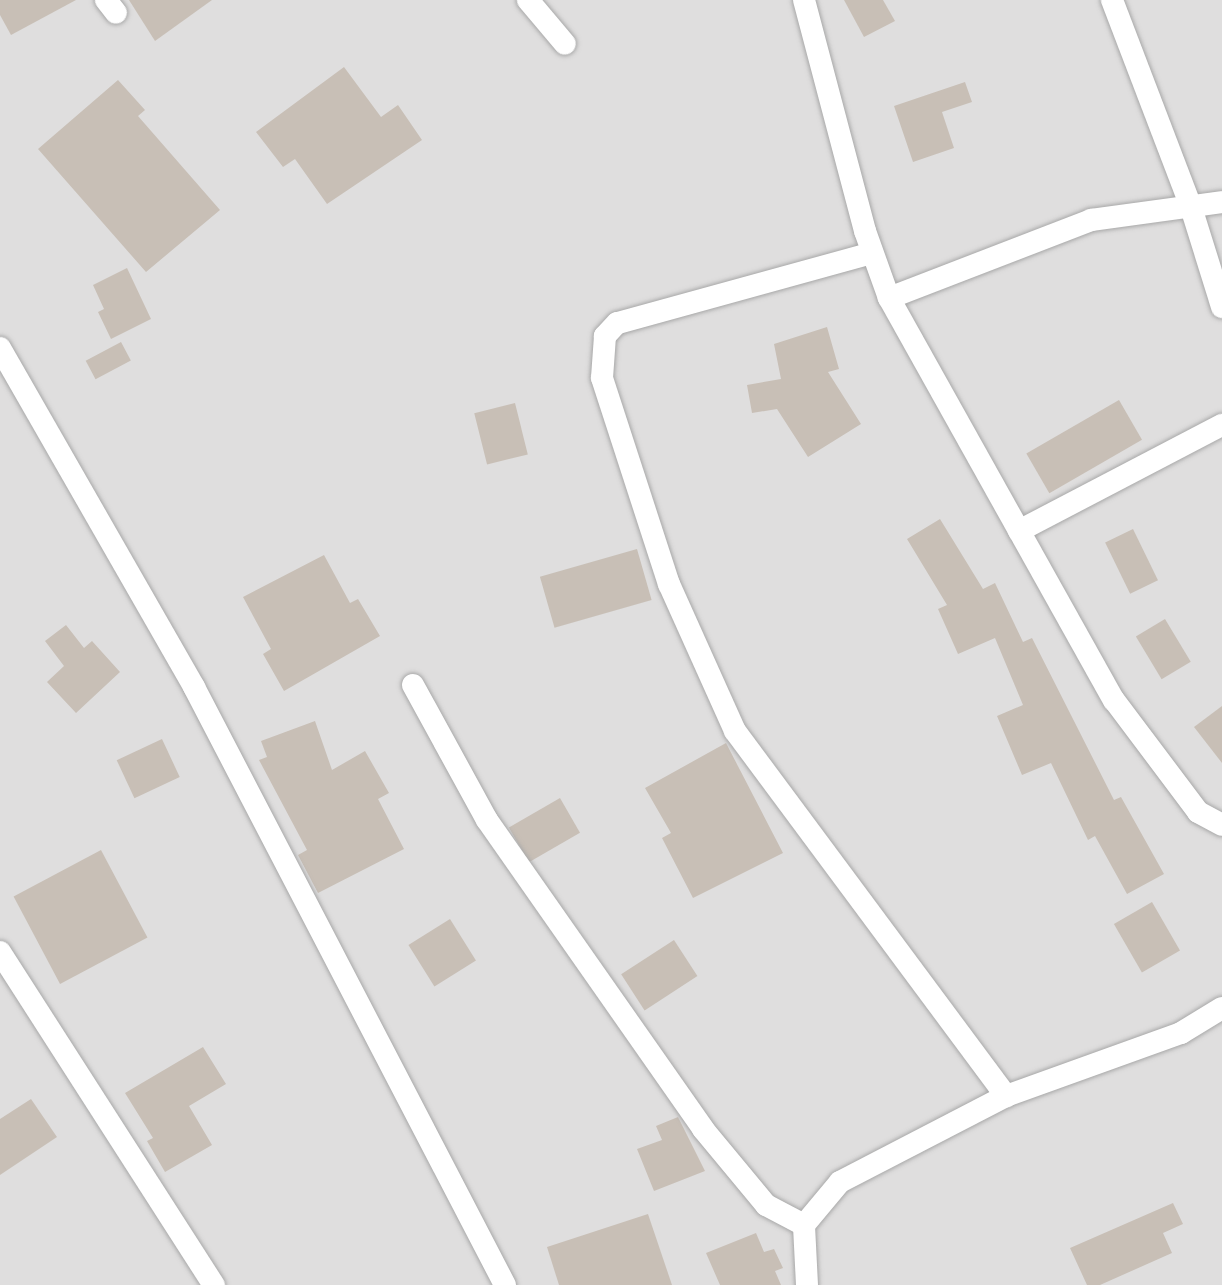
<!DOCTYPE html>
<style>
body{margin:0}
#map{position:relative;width:1222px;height:1285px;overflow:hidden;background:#f2efe7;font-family:"Fira Sans",sans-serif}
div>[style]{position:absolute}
.residential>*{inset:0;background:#dfdede;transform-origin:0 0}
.building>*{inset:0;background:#c8bfb6;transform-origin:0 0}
.roads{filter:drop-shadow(0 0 2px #a8a8a8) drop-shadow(0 0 2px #a8a8a8)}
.street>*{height:22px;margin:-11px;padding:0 11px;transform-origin:11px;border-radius:11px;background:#fff}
span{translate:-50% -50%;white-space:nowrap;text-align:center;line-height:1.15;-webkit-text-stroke:7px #fff;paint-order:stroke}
</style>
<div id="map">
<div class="residential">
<i style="left:0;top:0;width:1222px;height:1285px"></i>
</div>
<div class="building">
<i style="clip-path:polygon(0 0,76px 0,11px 35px,0 15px)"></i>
<i style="clip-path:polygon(129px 0,212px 0,155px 41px)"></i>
<i style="clip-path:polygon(844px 0,883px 0,895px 21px,864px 37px)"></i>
<i style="clip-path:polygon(344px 67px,381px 117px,398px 105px,422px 140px,327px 204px,295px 159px,283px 167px,256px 132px)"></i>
<i style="clip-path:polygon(118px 80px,145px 110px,138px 116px,220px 210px,146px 272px,38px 149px)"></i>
<i style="clip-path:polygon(965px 82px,972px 102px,942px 112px,954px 148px,913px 162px,894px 106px)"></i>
<i style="clip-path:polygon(127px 268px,151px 319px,111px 339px,98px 312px,104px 309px,93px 285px)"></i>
<i style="clip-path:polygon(827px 327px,839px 369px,828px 372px,861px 424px,808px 457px,777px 409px,752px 413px,747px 385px,781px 379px,774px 344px)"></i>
<i style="left:121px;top:342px;width:21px;height:40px;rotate:62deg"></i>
<i style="left:1119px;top:400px;width:46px;height:107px;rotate:60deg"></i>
<i style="left:515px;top:403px;width:53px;height:42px;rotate:76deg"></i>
<i style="clip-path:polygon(940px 519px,983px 589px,995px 583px,1023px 642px,1032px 638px,1114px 800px,1121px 797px,1164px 874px,1127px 894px,1095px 836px,1088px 840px,1051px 763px,1022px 775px,997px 716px,1023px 705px,995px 638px,958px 654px,938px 609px,947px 605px,907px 539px)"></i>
<i style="left:1133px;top:529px;width:57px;height:31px;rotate:64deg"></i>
<i style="left:637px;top:549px;width:53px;height:101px;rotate:74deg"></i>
<i style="clip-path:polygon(324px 555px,350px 603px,358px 599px,380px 636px,284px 691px,263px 654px,271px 649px,243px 597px)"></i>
<i style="left:1165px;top:619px;width:50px;height:34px;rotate:59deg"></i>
<i style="clip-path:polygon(66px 625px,84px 648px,92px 641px,120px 672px,76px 713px,47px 682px,64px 666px,45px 641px)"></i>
<i style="clip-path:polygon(1222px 706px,1222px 763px,1194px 727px)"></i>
<i style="clip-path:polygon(315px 721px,332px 770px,365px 751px,389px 793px,378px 799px,404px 849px,318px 893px,298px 855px,307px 850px,259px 760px,267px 757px,261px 741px)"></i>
<i style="left:162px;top:739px;width:42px;height:50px;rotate:65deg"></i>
<i style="clip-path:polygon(726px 743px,783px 853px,693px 898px,662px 838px,671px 833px,645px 788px)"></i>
<i style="left:560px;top:798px;width:40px;height:59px;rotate:60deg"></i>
<i style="left:101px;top:850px;width:99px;height:99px;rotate:62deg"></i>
<i style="left:1152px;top:902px;width:56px;height:44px;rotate:60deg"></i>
<i style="left:450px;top:919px;width:49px;height:49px;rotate:58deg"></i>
<i style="left:674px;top:940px;width:43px;height:63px;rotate:57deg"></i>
<i style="clip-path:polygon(203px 1047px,226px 1084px,189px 1106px,212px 1145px,165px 1172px,147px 1141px,153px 1138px,125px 1093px)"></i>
<i style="clip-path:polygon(31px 1099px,57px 1137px,0 1175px,0 1119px)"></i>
<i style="clip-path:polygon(678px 1117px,705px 1171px,654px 1191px,637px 1149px,662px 1140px,656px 1126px)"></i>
<i style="clip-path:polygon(1173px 1203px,1183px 1224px,1163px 1233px,1172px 1253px,1100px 1285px,1087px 1285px,1070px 1248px)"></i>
<i style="clip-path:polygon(648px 1214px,672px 1285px,559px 1285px,547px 1247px)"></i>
<i style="clip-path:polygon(756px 1233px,764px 1252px,774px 1249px,783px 1268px,775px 1271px,781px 1285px,720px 1285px,706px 1253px)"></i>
</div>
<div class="roads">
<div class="street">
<i style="left:106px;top:0;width:16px;rotate:52deg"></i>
<i style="left:528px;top:0;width:57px;rotate:49.9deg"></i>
<i style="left:804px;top:0;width:239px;rotate:75.2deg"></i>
<i style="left:865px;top:231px;width:71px;rotate:70.3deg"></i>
<i style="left:889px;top:298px;width:461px;rotate:60.8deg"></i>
<i style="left:1114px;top:700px;width:140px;rotate:53.1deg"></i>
<i style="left:1198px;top:812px;width:27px;rotate:28deg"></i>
<i style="left:1112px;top:0;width:218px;rotate:69.1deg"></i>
<i style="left:1190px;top:204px;width:108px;rotate:72.7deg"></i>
<i style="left:872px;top:253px;width:264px;rotate:164.6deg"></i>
<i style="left:617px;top:323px;width:18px;rotate:133deg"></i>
<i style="left:605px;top:336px;width:42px;rotate:94.1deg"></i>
<i style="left:602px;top:378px;width:217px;rotate:72deg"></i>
<i style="left:669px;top:584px;width:161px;rotate:65.8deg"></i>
<i style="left:735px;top:731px;width:455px;rotate:53.4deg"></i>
<i style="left:889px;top:298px;width:217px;rotate:-21.1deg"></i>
<i style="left:1091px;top:220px;width:132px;rotate:-7.8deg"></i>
<i style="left:0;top:348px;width:391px;rotate:60.2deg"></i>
<i style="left:194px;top:687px;width:674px;rotate:62.52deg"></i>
<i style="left:1019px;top:531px;width:229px;rotate:-27.6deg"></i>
<i style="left:413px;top:685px;width:154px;rotate:61.3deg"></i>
<i style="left:487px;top:820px;width:377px;rotate:55deg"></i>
<i style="left:703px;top:1129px;width:99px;rotate:50.3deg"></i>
<i style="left:766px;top:1205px;width:43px;rotate:27.8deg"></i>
<i style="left:0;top:952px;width:396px;rotate:57.3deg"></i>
<i style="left:807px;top:1285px;width:60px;rotate:-92.9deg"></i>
<i style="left:804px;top:1225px;width:56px;rotate:-50.1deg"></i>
<i style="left:840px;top:1182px;width:187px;rotate:-27.4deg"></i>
<i style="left:1006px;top:1096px;width:186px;rotate:-19.8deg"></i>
<i style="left:1181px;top:1033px;width:48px;rotate:-31.4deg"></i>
</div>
</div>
</div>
